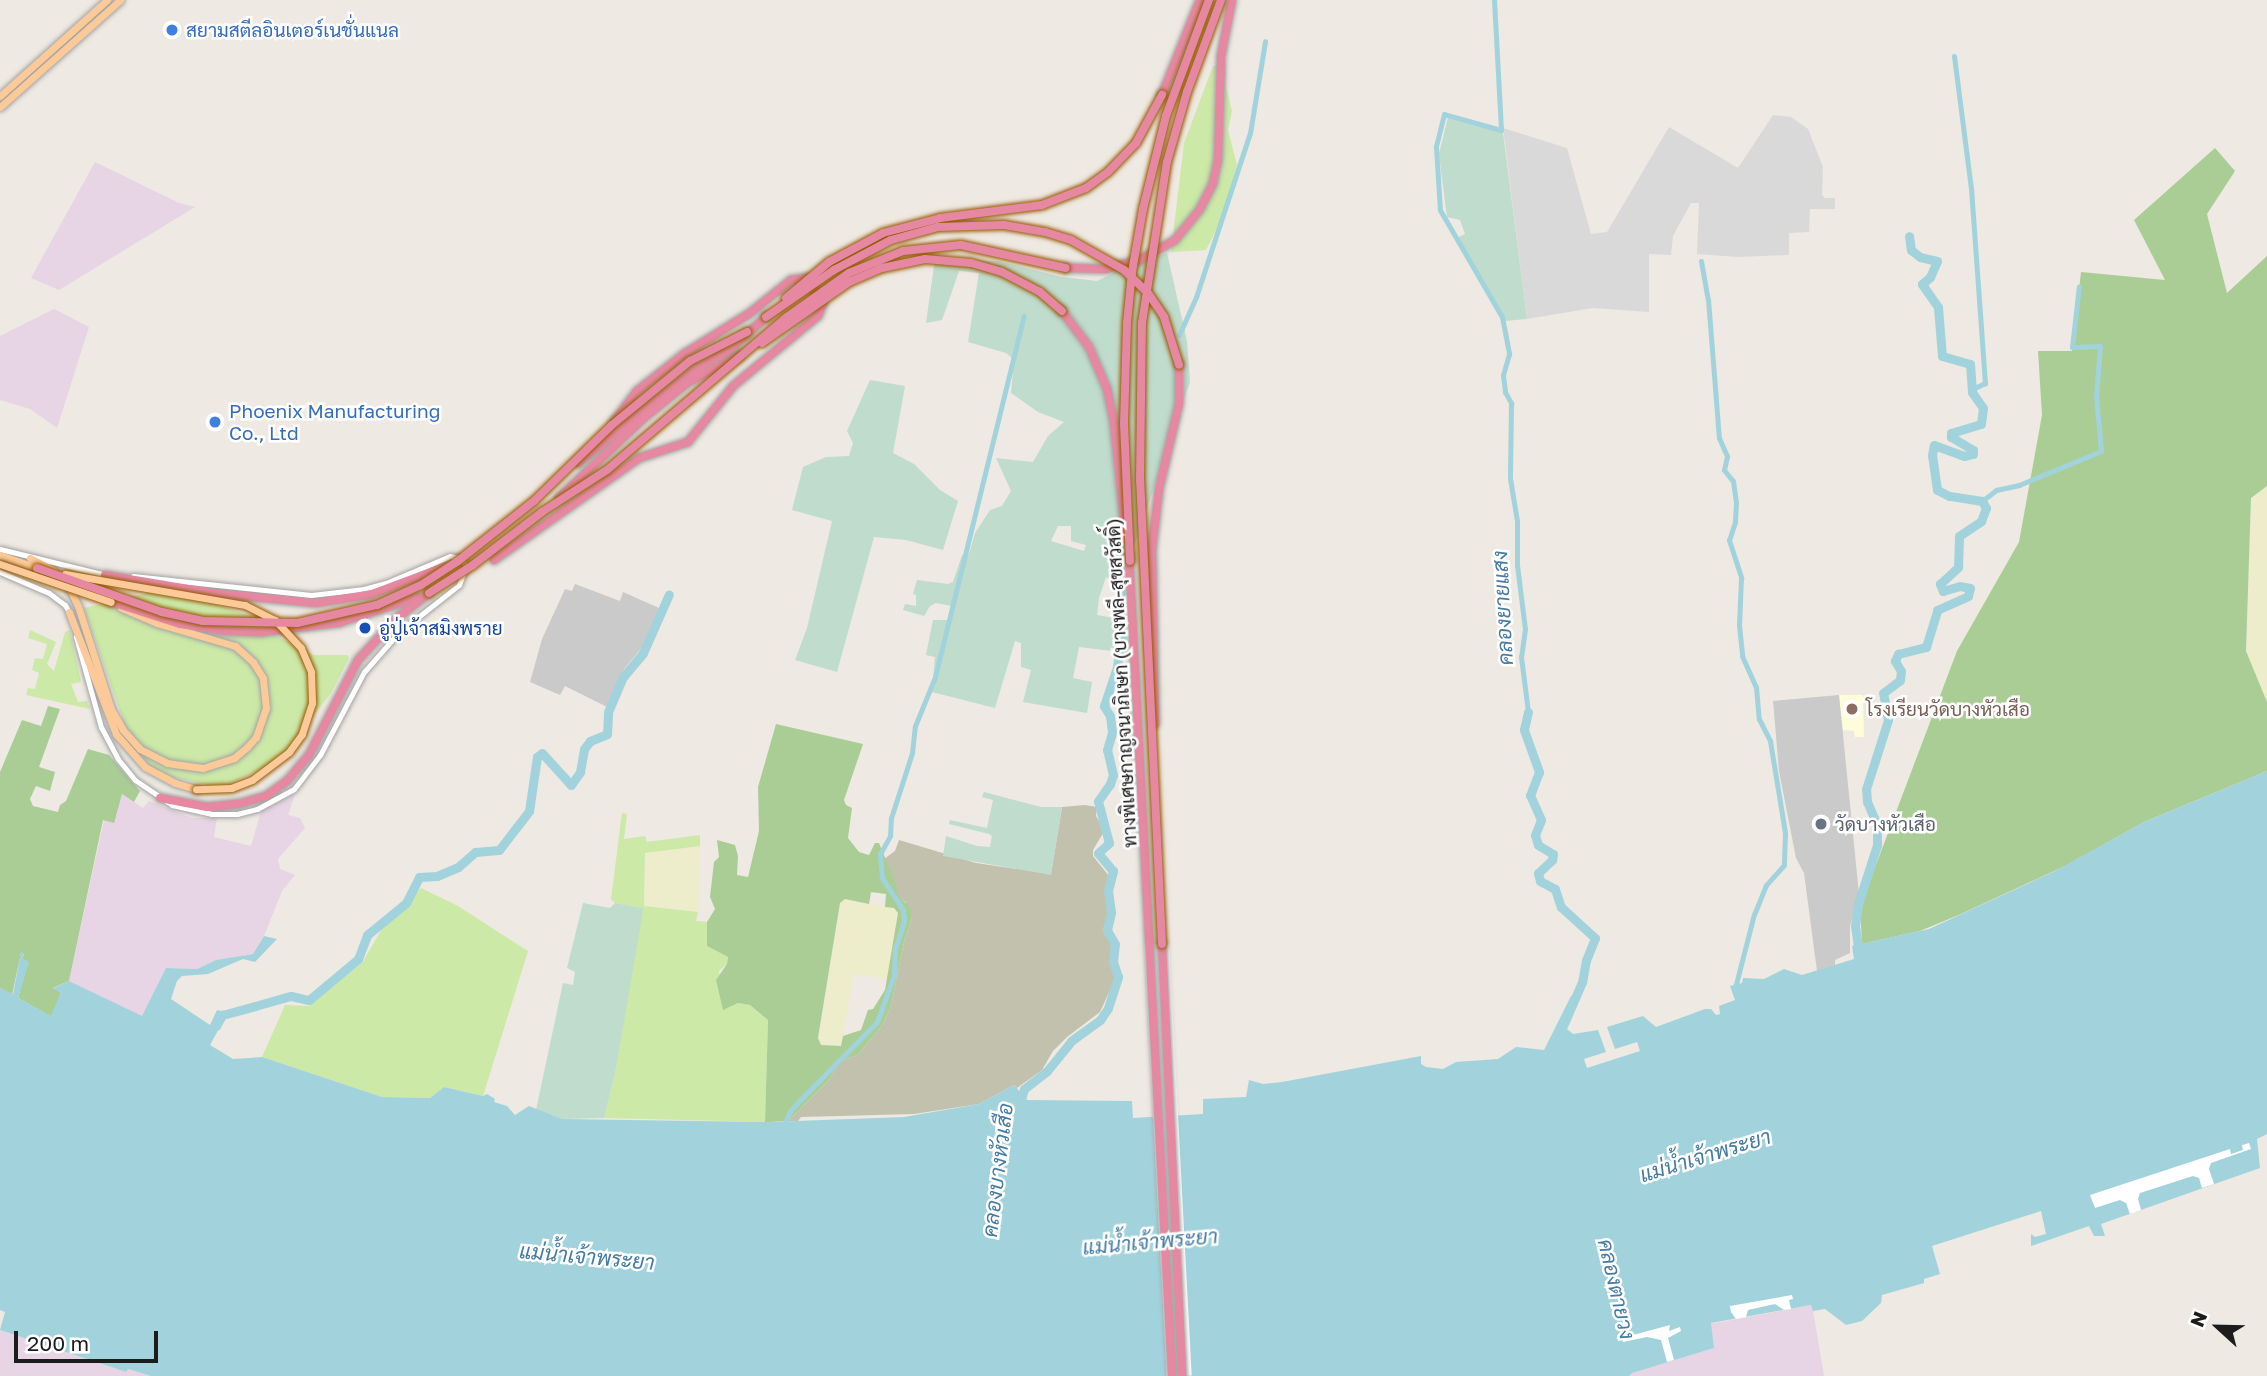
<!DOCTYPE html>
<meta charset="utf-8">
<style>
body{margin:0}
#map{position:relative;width:2267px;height:1376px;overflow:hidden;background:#eee9e2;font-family:"Golos Text",Sarabun,sans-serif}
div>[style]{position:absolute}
.residential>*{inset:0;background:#dad9d9}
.industrial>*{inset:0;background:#e7d4e5}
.education>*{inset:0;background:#fffcda}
.religious>*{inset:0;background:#cacaca}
.construction>*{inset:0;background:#c2c1ad}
.farmland>*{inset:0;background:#ededcc}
.grass>*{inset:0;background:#cce9a7}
.forest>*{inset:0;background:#aacd96}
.wetland>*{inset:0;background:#bfdccc}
.water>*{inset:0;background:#a2d3dc}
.pier>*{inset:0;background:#fff;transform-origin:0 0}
.canal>*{height:5px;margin:-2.5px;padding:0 2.5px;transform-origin:2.5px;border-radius:2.5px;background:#a2d3dc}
.river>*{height:9px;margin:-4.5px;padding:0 4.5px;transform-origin:4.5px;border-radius:4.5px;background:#a2d3dc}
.roads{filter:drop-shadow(0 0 2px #a3a3a3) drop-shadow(0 0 2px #a3a3a3)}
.minor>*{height:5px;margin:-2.5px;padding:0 2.5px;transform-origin:2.5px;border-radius:2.5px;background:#fff}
.major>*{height:7px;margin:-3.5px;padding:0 3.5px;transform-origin:3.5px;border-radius:3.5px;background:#fcca99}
.highway>*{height:8px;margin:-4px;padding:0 4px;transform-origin:4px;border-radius:4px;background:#e688a1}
.bridges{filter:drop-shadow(0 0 2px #955800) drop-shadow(0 0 2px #955800)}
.major-bridge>*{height:7px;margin:-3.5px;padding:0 3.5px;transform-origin:3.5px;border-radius:3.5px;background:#fcca99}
.highway-bridge>*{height:8px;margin:-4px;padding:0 4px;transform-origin:4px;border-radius:4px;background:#e688a1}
.dots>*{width:19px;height:19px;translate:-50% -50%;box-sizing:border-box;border:4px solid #fff;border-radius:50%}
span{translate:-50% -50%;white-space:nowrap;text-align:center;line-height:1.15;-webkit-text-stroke:5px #fff;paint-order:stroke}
.shop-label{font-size:19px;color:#366cbe}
.left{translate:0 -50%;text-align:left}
.transit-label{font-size:19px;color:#164399}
.street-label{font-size:19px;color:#1c1c1c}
.education-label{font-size:19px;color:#785e54}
.worship-label{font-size:19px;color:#5b616d}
.water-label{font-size:21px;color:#467ba3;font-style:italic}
.north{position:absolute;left:2183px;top:1292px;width:70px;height:70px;-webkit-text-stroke:5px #fff;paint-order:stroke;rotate:292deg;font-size:19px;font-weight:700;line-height:28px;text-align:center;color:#1c1c1c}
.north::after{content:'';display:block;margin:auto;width:24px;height:32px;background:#1c1c1c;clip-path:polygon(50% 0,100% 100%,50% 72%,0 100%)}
.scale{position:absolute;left:14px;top:1331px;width:144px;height:32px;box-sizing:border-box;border:4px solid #1c1c1c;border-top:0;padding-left:9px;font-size:21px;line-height:24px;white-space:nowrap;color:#1c1c1c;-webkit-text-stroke:5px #fff;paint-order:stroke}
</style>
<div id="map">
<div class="residential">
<i style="clip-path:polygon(1773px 115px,1791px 117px,1808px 129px,1823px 167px,1822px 195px,1825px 198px,1835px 198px,1835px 209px,1810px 209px,1809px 232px,1789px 233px,1789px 255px,1738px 257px,1697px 254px,1699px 203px,1691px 203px,1673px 236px,1671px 255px,1649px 254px,1649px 312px,1593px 308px,1527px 319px,1503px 128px,1567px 148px,1591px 234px,1607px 232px,1669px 127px,1738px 168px)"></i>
</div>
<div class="industrial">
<i style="clip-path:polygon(95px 162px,179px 203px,195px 207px,59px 290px,31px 278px)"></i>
<i style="clip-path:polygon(54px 309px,89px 327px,57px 428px,30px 409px,0 400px,0 336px)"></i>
<i style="clip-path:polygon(122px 794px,143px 808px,149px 801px,192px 818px,217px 818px,214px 837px,251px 846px,261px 811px,295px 794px,288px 815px,300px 818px,305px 828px,278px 859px,280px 869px,295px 875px,282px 891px,264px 936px,253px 954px,216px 960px,197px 969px,166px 968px,143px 1016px,137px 1016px,69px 981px,104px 820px)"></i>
<i style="clip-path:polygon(1812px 1305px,1824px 1376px,1629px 1376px,1631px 1373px,1714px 1348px,1710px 1324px)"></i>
<i style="clip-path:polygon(0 1330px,126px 1372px,128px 1369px,151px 1376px,0 1376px)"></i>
</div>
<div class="education">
<i style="clip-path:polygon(1839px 695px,1863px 695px,1864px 737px,1855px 737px,1854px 731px,1843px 730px)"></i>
</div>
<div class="religious">
<i style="clip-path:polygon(575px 584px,620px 601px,623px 592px,659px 608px,645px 644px,624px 669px,607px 707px,565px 686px,560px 695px,530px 682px,542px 639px,565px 589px,572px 591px)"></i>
<i style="clip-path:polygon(1839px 695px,1859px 894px,1850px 926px,1850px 953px,1835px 960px,1835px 965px,1817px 971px,1804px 873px,1796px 858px,1779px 771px,1773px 701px)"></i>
</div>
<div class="construction">
<i style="clip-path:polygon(1085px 805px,1097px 807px,1096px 816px,1105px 830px,1093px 850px,1093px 856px,1109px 876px,1105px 894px,1109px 909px,1103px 930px,1113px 945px,1111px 958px,1116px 977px,1100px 1012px,1067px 1037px,1053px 1051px,1042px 1070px,1017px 1088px,1014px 1085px,979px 1104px,914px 1114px,801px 1117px,798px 1121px,788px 1121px,829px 1080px,840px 1061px,858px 1055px,883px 1024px,891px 1006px,904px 942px,912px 918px,905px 902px,896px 894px,885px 863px,884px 859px,895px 851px,899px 840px,976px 863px,1051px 874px,1062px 807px)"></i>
</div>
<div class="farmland">
<i style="clip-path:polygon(2267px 486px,2267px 702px,2246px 651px,2251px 498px)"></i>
<i style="clip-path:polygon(700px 846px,698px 912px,644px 906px,645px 853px)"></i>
<i style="clip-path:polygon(845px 899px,894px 908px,898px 913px,892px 962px,887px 979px,854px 974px,841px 1046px,820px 1045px,818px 1038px,840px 903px)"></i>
</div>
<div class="grass">
<i style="clip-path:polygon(1226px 64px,1226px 87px,1232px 111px,1228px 130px,1237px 165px,1222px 219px,1206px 250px,1171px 252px,1184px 143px,1213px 66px)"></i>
<i style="clip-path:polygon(152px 592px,205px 601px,251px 616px,278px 637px,314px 655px,347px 655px,349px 658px,331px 693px,278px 762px,220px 788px,155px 773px,130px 740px,84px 608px)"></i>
<i style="clip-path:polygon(30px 630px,56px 642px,47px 664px,54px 671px,65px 632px,70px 630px,81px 682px,71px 684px,78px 702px,87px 701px,90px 709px,26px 695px,28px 688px,35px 689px,39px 673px,32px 670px,35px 658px,43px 659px,47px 644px,28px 638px)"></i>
<i style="clip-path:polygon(622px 813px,627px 814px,624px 839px,645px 836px,647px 842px,700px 835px,700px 846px,645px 853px,644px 906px,698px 912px,696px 921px,707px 922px,707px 946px,728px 957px,727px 964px,719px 971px,724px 1009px,738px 1003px,750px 1005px,768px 1020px,765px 1122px,604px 1118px,616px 1069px,642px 908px,615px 903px,611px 899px)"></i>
<i style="clip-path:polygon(421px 888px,458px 906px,528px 951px,483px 1096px,444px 1087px,430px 1098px,382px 1097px,262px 1057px,285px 1005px,309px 1006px,362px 963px,386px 922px)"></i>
</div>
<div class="forest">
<i style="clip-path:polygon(2215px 148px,2235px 171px,2207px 214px,2227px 293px,2267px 256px,2267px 486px,2251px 498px,2246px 651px,2267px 702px,2267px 771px,2144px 822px,2065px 866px,1961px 914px,1920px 931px,1862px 944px,1860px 907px,1957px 651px,2019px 542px,2042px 415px,2038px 351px,2072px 351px,2081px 272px,2165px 280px,2134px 220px)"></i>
<i style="clip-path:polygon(48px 706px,60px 709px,39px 767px,55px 772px,50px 791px,36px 786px,30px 799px,33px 806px,58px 812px,60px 805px,66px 801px,88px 749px,109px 755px,140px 791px,134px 802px,122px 794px,114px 823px,103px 820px,69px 981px,53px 988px,61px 992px,52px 1017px,18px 998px,28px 962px,22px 959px,24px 954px,21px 953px,12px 995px,0 988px,0 772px,22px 720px,41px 726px)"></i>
<i style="clip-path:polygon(evenodd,776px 724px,863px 744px,844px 800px,846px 805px,852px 808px,848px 838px,859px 852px,869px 855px,875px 843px,879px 843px,898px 889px,897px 894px,911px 909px,912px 918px,904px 942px,891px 1006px,883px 1024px,858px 1055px,840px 1061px,829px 1080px,788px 1121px,770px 1122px,765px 1122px,768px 1020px,750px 1005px,738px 1003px,723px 1010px,716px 980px,727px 964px,728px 957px,707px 946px,707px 922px,715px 909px,710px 897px,714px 862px,719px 857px,717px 840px,735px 845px,738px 856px,737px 875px,748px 877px,759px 831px,758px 787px,776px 724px,871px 892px,886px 894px,885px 907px,894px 908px,898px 913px,885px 990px,873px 1009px,868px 1010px,861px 1030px,843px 1036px,841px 1046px,821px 1045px,818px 1038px,840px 903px,845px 899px,869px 904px,871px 892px)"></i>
</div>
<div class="wetland">
<i style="clip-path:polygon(1448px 117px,1503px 133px,1527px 319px,1505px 321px,1457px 238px,1465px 234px,1460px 220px,1447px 217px,1439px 154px)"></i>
<i style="clip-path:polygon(evenodd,1167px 253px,1187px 341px,1190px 382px,1120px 587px,1106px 577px,1099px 598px,1097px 615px,1126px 620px,1128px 653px,1079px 647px,1073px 678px,1092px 682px,1087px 713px,1023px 702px,1031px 670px,1021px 667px,1021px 643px,1015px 641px,995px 708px,932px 692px,935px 657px,926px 655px,933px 620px,949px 620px,952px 606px,936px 603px,930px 606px,924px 616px,903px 610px,905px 604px,916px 606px,916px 595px,913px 594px,917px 580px,948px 584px,953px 582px,962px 555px,969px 554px,975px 533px,990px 510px,1002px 506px,1011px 491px,996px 458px,1033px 462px,1048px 436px,1064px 422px,1038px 412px,1011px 393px,1014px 360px,1006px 353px,968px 342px,979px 273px,959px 271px,942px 320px,926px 323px,935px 259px,998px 261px,1062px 277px,1097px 281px,1121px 269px,1167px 253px,1058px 526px,1071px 526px,1071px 541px,1086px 545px,1084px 551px,1051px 541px,1058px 526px)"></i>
<i style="clip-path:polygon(870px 380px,905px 386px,893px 453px,914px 464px,940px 490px,958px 501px,943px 550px,906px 540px,874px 537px,837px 672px,795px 660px,807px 628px,832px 521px,792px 510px,803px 467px,826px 457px,849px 456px,853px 443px,847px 431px)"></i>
<i style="clip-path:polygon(984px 792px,1041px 807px,1062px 807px,1051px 875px,943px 856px,946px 836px,977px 846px,990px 847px,992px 836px,989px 834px,949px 824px,950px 820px,987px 828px,993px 800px,982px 797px)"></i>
<i style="clip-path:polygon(583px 903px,610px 908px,615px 903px,643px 908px,643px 911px,616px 1069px,604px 1118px,562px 1119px,536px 1110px,563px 983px,573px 985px,575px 972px,567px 968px)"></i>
</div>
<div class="water">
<i style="clip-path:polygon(2267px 771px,2267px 1134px,2257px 1139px,2260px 1168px,2101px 1224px,2105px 1236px,2094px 1236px,2089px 1226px,2031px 1246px,2031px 1234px,2035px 1237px,2046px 1234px,2041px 1211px,1932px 1246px,1940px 1274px,1924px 1279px,1924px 1283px,1882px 1295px,1881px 1303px,1862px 1321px,1846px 1325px,1825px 1309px,1813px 1311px,1811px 1305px,1711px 1323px,1714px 1348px,1632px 1373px,1629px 1376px,151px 1376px,128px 1369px,126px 1372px,0 1330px,5px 1312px,0 1310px,0 988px,13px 994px,21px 952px,24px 953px,22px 959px,29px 962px,18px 998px,51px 1016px,61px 992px,52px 989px,69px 981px,142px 1016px,166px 968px,197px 969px,216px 960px,253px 954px,264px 936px,277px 939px,255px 962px,243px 959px,208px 974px,182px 976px,177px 981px,171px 999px,210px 1025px,217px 1010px,221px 1011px,221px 1025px,210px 1045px,233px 1059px,262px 1057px,382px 1097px,430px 1098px,444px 1087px,483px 1096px,487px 1094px,495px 1099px,494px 1102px,507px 1106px,515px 1115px,529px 1106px,562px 1119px,770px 1122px,904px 1117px,979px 1104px,1014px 1085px,1027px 1100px,1132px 1101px,1133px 1118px,1203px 1114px,1203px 1099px,1246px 1097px,1249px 1080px,1263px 1084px,1282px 1082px,1421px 1056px,1421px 1064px,1426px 1067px,1443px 1069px,1456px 1062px,1498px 1059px,1516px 1047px,1544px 1050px,1571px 996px,1576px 997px,1567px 1016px,1567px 1029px,1573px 1034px,1598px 1030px,1606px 1052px,1584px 1059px,1587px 1068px,1640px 1051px,1637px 1042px,1615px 1049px,1607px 1027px,1643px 1016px,1656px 1027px,1705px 1009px,1711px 1009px,1716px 1015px,1720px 1014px,1719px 1006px,1735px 1000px,1730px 986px,1742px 983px,1743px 978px,1764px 979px,1784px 969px,1802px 975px,1854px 959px,1852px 946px,1929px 929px,2055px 871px,2144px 822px)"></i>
</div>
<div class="pier">
<i style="left:1169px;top:943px;width:433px;height:25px;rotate:87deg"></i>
<i style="clip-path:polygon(2249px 1143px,2251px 1149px,2211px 1163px,2209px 1169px,2214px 1184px,2202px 1188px,2199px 1178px,2193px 1176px,2140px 1193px,2138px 1199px,2141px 1210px,2130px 1214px,2126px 1203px,2120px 1200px,2095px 1208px,2090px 1195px,2230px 1149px,2231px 1154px,2243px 1150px,2242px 1145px)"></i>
<i style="clip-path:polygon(1792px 1295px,1793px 1299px,1789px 1300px,1791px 1309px,1784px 1310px,1775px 1304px,1748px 1310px,1746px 1317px,1736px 1319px,1731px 1312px,1730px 1306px)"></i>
<i style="clip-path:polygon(1670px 1325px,1669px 1331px,1680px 1327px,1681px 1331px,1668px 1338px,1674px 1360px,1667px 1362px,1661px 1340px,1647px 1337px,1623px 1342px,1622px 1338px)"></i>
</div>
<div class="canal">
<i style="left:1494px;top:0;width:130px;rotate:86.9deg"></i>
<i style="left:1501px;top:130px;width:59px;rotate:-164.3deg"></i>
<i style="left:1444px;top:114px;width:34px;rotate:104deg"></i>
<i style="left:1436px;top:147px;width:63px;rotate:86.4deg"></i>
<i style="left:1440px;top:210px;width:124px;rotate:59.9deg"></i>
<i style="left:1502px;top:317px;width:38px;rotate:79deg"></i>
<i style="left:1509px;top:354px;width:22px;rotate:106deg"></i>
<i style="left:1503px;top:375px;width:17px;rotate:83deg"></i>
<i style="left:1505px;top:392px;width:13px;rotate:61deg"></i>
<i style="left:1511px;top:403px;width:75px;rotate:90.8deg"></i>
<i style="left:1510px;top:478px;width:44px;rotate:80.8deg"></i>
<i style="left:1517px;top:521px;width:44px;rotate:90deg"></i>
<i style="left:1517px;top:565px;width:64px;rotate:82.9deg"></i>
<i style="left:1525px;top:629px;width:28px;rotate:98deg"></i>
<i style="left:1521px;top:657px;width:55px;rotate:82.7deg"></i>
<i style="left:1954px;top:56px;width:133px;rotate:82.7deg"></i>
<i style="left:1971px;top:188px;width:196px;rotate:85.9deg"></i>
<i style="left:1985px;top:383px;width:14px;rotate:155deg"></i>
<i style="left:1701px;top:261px;width:39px;rotate:80deg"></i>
<i style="left:1708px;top:299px;width:139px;rotate:85.5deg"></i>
<i style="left:1719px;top:438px;width:20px;rotate:66deg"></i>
<i style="left:1727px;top:456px;width:14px;rotate:102deg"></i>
<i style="left:1724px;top:470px;width:14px;rotate:51deg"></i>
<i style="left:1733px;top:481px;width:21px;rotate:82deg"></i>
<i style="left:1736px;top:502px;width:20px;rotate:93deg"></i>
<i style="left:1735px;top:522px;width:19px;rotate:108deg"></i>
<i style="left:1729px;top:540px;width:40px;rotate:72deg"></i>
<i style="left:1741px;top:578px;width:47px;rotate:92.4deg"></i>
<i style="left:1739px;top:625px;width:31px;rotate:84deg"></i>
<i style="left:1742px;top:656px;width:34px;rotate:66deg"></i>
<i style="left:1756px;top:687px;width:32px;rotate:85deg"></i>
<i style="left:1759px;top:719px;width:25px;rotate:63deg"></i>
<i style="left:1770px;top:741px;width:93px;rotate:80.7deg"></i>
<i style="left:1785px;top:833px;width:32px;rotate:92deg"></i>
<i style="left:1784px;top:865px;width:27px;rotate:132deg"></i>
<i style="left:1766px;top:885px;width:31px;rotate:112deg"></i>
<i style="left:1754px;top:914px;width:76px;rotate:104.4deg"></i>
<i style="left:1179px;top:335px;width:42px;rotate:-65.9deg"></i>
<i style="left:1196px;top:297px;width:173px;rotate:-71.8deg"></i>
<i style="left:1250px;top:133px;width:93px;rotate:-80.7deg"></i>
<i style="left:1982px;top:501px;width:18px;rotate:-38deg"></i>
<i style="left:1996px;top:490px;width:24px;rotate:-12deg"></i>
<i style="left:2019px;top:485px;width:89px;rotate:-22.5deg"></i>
<i style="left:2101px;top:451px;width:55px;rotate:-95.2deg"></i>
<i style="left:2096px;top:396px;width:50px;rotate:-85.4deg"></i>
<i style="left:2100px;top:346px;width:28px;rotate:178deg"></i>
<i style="left:2072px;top:347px;width:61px;rotate:-83.5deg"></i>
<i style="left:784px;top:1125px;width:15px;rotate:-67deg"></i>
<i style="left:790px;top:1111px;width:16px;rotate:-47deg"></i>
<i style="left:801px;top:1099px;width:108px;rotate:-45.4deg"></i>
<i style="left:877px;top:1022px;width:50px;rotate:-70.1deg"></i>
<i style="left:894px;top:975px;width:26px;rotate:-88deg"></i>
<i style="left:895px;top:949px;width:29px;rotate:-72deg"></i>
<i style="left:904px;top:921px;width:11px;rotate:-95deg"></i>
<i style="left:903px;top:910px;width:38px;rotate:-123deg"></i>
<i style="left:882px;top:878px;width:24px;rotate:-95deg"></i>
<i style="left:880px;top:854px;width:21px;rotate:-61deg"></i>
<i style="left:890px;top:836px;width:18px;rotate:-87deg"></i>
<i style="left:891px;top:818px;width:68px;rotate:-72.1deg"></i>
<i style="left:912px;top:753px;width:27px;rotate:-84deg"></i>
<i style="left:915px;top:726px;width:53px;rotate:-67.8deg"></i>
<i style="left:935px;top:677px;width:372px;rotate:-76.2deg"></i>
</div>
<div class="river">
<i style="left:1528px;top:712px;width:18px;rotate:103deg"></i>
<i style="left:1524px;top:730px;width:45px;rotate:70.3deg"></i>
<i style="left:1539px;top:772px;width:25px;rotate:111deg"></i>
<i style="left:1530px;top:795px;width:27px;rotate:66deg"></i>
<i style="left:1541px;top:820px;width:16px;rotate:112deg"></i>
<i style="left:1535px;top:835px;width:10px;rotate:73deg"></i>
<i style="left:1538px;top:845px;width:17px;rotate:31deg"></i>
<i style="left:1553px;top:854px;width:6px;rotate:99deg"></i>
<i style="left:1552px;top:860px;width:19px;rotate:137deg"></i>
<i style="left:1538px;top:873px;width:8px;rotate:76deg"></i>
<i style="left:1540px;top:881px;width:17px;rotate:28deg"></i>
<i style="left:1555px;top:889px;width:19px;rotate:72deg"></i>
<i style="left:1561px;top:907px;width:46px;rotate:42.4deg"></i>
<i style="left:1595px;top:938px;width:24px;rotate:112deg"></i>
<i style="left:1586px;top:960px;width:22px;rotate:100deg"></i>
<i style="left:1582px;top:982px;width:48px;rotate:113.4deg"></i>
<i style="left:1859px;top:954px;width:28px;rotate:-98deg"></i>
<i style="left:1855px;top:926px;width:22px;rotate:-82deg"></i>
<i style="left:1858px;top:904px;width:62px;rotate:-72.1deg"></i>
<i style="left:1877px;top:845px;width:20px;rotate:-90deg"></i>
<i style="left:1877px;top:825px;width:25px;rotate:-113deg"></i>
<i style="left:1867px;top:802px;width:13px;rotate:-94deg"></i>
<i style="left:1866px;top:789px;width:72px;rotate:-72.3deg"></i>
<i style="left:1888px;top:720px;width:27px;rotate:-100deg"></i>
<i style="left:1883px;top:693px;width:21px;rotate:-37deg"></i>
<i style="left:1900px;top:680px;width:9px;rotate:-84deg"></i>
<i style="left:1901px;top:671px;width:12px;rotate:-121deg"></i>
<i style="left:1895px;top:661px;width:8px;rotate:-67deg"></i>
<i style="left:1898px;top:654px;width:29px;rotate:-14deg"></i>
<i style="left:1926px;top:647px;width:39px;rotate:-73deg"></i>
<i style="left:1937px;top:610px;width:34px;rotate:-24deg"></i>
<i style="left:1968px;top:596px;width:8px;rotate:-76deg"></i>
<i style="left:1970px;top:588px;width:10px;rotate:-169deg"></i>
<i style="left:1960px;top:586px;width:18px;rotate:164deg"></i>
<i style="left:1943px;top:591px;width:8px;rotate:-113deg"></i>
<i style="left:1940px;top:584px;width:25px;rotate:-43deg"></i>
<i style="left:1958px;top:567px;width:31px;rotate:-88deg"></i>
<i style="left:1959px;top:536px;width:27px;rotate:-34deg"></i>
<i style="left:1981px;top:521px;width:14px;rotate:-69deg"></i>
<i style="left:1986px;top:508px;width:8px;rotate:-120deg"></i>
<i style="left:1982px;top:501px;width:33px;rotate:-171deg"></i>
<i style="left:1949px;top:496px;width:13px;rotate:-153deg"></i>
<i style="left:1937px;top:490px;width:35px;rotate:-98deg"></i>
<i style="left:1932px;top:455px;width:10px;rotate:-79deg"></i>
<i style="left:1934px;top:445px;width:32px;rotate:20deg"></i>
<i style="left:1964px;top:456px;width:9px;rotate:-13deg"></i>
<i style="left:1973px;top:454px;width:4px;rotate:-90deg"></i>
<i style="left:1973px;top:450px;width:26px;rotate:-149deg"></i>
<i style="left:1951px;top:437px;width:4px;rotate:-90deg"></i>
<i style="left:1951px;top:433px;width:31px;rotate:-17deg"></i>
<i style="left:1981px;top:424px;width:16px;rotate:-83deg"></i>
<i style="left:1983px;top:408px;width:19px;rotate:-125deg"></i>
<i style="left:1972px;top:392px;width:28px;rotate:-94deg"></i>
<i style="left:1970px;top:364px;width:29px;rotate:-164deg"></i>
<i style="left:1942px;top:356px;width:49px;rotate:-94.7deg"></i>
<i style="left:1938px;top:307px;width:28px;rotate:-125deg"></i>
<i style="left:1922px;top:284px;width:11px;rotate:-41deg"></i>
<i style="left:1930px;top:277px;width:17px;rotate:-66deg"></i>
<i style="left:1937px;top:261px;width:17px;rotate:-167deg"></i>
<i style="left:1920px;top:257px;width:11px;rotate:-142deg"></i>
<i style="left:1911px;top:250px;width:14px;rotate:-98deg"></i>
<i style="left:216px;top:1026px;width:13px;rotate:-61deg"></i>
<i style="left:222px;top:1015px;width:34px;rotate:-15deg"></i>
<i style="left:255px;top:1006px;width:37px;rotate:-16deg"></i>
<i style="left:291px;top:996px;width:18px;rotate:13deg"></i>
<i style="left:309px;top:1000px;width:64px;rotate:-39.9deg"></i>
<i style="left:358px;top:959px;width:26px;rotate:-69deg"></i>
<i style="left:367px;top:935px;width:50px;rotate:-39.4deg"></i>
<i style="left:406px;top:903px;width:29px;rotate:-63deg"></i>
<i style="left:419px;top:877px;width:18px;rotate:-3deg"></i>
<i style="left:437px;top:876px;width:23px;rotate:-23deg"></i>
<i style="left:458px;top:867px;width:23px;rotate:-41deg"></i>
<i style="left:475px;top:852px;width:24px;rotate:-5deg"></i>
<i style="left:499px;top:850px;width:49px;rotate:-52.4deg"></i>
<i style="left:529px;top:811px;width:55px;rotate:-81.6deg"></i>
<i style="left:537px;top:757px;width:6px;rotate:-39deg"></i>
<i style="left:542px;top:753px;width:43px;rotate:47.8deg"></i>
<i style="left:571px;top:785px;width:16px;rotate:-55deg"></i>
<i style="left:580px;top:772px;width:23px;rotate:-80deg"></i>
<i style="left:584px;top:749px;width:10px;rotate:-53deg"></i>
<i style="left:590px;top:741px;width:18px;rotate:-22deg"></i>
<i style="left:607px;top:734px;width:22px;rotate:-87deg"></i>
<i style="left:608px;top:712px;width:38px;rotate:-67deg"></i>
<i style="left:623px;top:677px;width:31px;rotate:-50deg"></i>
<i style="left:643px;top:653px;width:64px;rotate:-66.2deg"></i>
<i style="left:1020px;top:1103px;width:15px;rotate:-74deg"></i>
<i style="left:1024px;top:1089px;width:29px;rotate:-38deg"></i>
<i style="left:1047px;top:1071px;width:38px;rotate:-51deg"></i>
<i style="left:1071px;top:1041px;width:36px;rotate:-36deg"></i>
<i style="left:1100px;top:1020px;width:14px;rotate:-56deg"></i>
<i style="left:1108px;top:1008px;width:33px;rotate:-72deg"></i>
<i style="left:1118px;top:977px;width:16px;rotate:-108deg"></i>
<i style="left:1113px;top:962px;width:18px;rotate:-84deg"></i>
<i style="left:1115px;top:944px;width:16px;rotate:-120deg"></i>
<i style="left:1107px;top:930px;width:18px;rotate:-77deg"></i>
<i style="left:1111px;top:912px;width:21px;rotate:-98deg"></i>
<i style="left:1108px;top:891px;width:21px;rotate:-76deg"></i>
<i style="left:1113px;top:871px;width:23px;rotate:-130deg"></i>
<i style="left:1098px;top:853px;width:15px;rotate:-42deg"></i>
<i style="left:1109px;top:843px;width:43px;rotate:-104.7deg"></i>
<i style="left:1098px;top:801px;width:21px;rotate:-55deg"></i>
<i style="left:1110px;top:784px;width:9px;rotate:-72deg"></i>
<i style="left:1113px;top:775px;width:26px;rotate:-103deg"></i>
<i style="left:1107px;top:750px;width:19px;rotate:-74deg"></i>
<i style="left:1112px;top:732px;width:16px;rotate:-97deg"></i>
<i style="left:1110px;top:716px;width:12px;rotate:-121deg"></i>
<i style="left:1104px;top:706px;width:41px;rotate:-71.6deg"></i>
<i style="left:1117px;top:667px;width:27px;rotate:-82deg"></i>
<i style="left:1121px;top:640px;width:53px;rotate:-91.1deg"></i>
</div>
<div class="roads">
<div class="minor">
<i style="left:0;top:549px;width:109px;rotate:13.8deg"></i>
<i style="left:0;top:572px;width:53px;rotate:23.2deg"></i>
<i style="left:49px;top:593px;width:20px;rotate:37deg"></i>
<i style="left:65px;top:605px;width:10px;rotate:61deg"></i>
<i style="left:76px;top:637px;width:93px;rotate:74.5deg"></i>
<i style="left:101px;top:727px;width:36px;rotate:62deg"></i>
<i style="left:118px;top:759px;width:27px;rotate:51deg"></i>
<i style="left:135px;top:780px;width:45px;rotate:34deg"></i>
<i style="left:172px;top:805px;width:41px;rotate:12.7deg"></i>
<i style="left:212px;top:814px;width:25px"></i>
<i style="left:237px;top:814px;width:21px;rotate:-14deg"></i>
<i style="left:257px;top:809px;width:42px;rotate:-28.4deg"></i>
<i style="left:294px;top:789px;width:43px;rotate:-52.6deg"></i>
<i style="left:320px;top:755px;width:94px;rotate:-62.1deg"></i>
<i style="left:364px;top:672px;width:53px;rotate:-48.8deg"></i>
<i style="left:399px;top:632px;width:76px;rotate:-38.1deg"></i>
<i style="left:459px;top:585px;width:20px;rotate:-70deg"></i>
<i style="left:466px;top:566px;width:10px;rotate:-127deg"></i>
<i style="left:460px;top:558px;width:10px;rotate:-169deg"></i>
<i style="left:450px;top:556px;width:69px;rotate:157.1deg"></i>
<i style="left:386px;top:583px;width:23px;rotate:165deg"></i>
<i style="left:364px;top:589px;width:53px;rotate:173.5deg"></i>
<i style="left:311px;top:595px;width:179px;rotate:-173.9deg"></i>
</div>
<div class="major">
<i style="left:0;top:96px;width:144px;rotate:-41.9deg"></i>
<i style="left:0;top:107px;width:161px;rotate:-41.7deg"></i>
<i style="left:0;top:555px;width:39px;rotate:19deg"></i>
<i style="left:30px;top:558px;width:27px;rotate:28deg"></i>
<i style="left:69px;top:587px;width:21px;rotate:65deg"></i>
<i style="left:78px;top:606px;width:108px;rotate:72.2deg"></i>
<i style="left:111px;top:709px;width:24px;rotate:60deg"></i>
<i style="left:123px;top:730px;width:25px;rotate:48deg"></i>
<i style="left:140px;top:749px;width:30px;rotate:27deg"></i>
<i style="left:167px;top:763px;width:36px;rotate:8deg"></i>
<i style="left:203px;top:768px;width:33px;rotate:-18deg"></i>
<i style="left:234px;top:758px;width:17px;rotate:-40deg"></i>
<i style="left:247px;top:747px;width:13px;rotate:-48deg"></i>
<i style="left:256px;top:737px;width:31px;rotate:-71deg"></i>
<i style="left:266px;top:708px;width:30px;rotate:-96deg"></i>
<i style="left:263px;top:678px;width:19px;rotate:-122deg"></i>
<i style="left:253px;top:662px;width:24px;rotate:-138deg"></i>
<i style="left:235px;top:646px;width:81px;rotate:-163.6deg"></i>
<i style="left:157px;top:623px;width:39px;rotate:-157deg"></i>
<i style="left:69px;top:612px;width:131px;rotate:68.9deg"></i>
<i style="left:116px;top:734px;width:44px;rotate:48.7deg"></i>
<i style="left:145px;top:767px;width:34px;rotate:28deg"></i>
<i style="left:175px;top:783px;width:22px;rotate:16deg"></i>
</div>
<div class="highway">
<i style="left:1162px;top:95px;width:102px;rotate:-68.2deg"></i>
<i style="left:1066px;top:268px;width:40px;rotate:1.4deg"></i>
<i style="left:1106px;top:269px;width:35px;rotate:-15deg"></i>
<i style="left:1140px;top:260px;width:40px;rotate:-29.7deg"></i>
<i style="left:1175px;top:240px;width:40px;rotate:-51deg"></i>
<i style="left:1200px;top:209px;width:29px;rotate:-63deg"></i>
<i style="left:1213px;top:183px;width:24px;rotate:-78deg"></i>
<i style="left:1218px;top:160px;width:104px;rotate:-88.3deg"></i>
<i style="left:1221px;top:56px;width:57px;rotate:-78.9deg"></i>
<i style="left:1062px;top:311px;width:45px;rotate:53.1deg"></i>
<i style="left:1089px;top:347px;width:46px;rotate:66.8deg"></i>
<i style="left:1107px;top:389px;width:35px;rotate:78deg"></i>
<i style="left:1114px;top:423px;width:117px;rotate:84.1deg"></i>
<i style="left:578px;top:463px;width:151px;rotate:-38.5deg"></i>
<i style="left:696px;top:369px;width:38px;rotate:-30deg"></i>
<i style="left:729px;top:350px;width:50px;rotate:-41.7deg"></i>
<i style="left:559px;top:498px;width:117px;rotate:-43.3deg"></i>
<i style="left:644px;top:418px;width:55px;rotate:-39.1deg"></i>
<i style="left:687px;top:383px;width:60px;rotate:-27.8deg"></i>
<i style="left:1129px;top:555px;width:822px;rotate:87deg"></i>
<i style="left:494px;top:560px;width:177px;rotate:-35.1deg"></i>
<i style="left:639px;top:458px;width:52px;rotate:-18.1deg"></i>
<i style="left:688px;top:442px;width:72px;rotate:-51.2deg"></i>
<i style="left:733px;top:386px;width:110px;rotate:-39.5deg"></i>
<i style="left:818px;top:316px;width:14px;rotate:-69deg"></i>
<i style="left:823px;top:303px;width:30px;rotate:-123deg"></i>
<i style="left:807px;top:278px;width:16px;rotate:173deg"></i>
<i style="left:791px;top:280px;width:53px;rotate:141.2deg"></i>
<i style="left:750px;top:313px;width:78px;rotate:148.2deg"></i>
<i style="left:684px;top:354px;width:60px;rotate:141.8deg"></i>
<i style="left:637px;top:391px;width:38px;rotate:127deg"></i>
<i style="left:105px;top:575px;width:109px;rotate:9.5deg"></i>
<i style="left:212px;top:593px;width:104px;rotate:5.5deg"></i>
<i style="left:316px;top:603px;width:57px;rotate:-9.1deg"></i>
<i style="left:372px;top:594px;width:77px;rotate:-20.6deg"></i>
<i style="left:111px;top:602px;width:72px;rotate:17.7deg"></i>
<i style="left:180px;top:624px;width:47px;rotate:8.7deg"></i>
<i style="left:226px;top:631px;width:36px;rotate:2deg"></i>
<i style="left:262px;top:632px;width:77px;rotate:-6.8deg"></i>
<i style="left:338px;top:623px;width:85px;rotate:-17.8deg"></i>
<i style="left:1155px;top:724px;width:175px;rotate:-91deg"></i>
<i style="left:1152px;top:549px;width:60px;rotate:-83.3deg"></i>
<i style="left:1159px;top:489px;width:87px;rotate:-76.8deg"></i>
<i style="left:1179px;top:404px;width:39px;rotate:-90deg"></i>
<i style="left:160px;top:798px;width:48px;rotate:10.8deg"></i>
<i style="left:207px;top:807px;width:31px;rotate:-6deg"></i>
<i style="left:238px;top:804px;width:29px;rotate:-16deg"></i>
<i style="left:266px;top:796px;width:26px;rotate:-36deg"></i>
<i style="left:287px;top:781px;width:34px;rotate:-50deg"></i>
<i style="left:309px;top:755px;width:107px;rotate:-62.7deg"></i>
<i style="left:358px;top:660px;width:56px;rotate:-47.2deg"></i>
<i style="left:396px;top:619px;width:42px;rotate:-38.2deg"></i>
<i style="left:1162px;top:944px;width:432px;rotate:87.3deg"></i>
</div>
</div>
<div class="bridges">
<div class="major-bridge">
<i style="left:0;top:564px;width:117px;rotate:18.9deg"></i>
<i style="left:65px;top:574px;width:183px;rotate:9.8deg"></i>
<i style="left:245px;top:605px;width:34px;rotate:27deg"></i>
<i style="left:275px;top:620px;width:38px;rotate:47deg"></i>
<i style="left:301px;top:648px;width:26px;rotate:67deg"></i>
<i style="left:311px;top:672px;width:31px;rotate:88deg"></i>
<i style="left:312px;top:703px;width:33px;rotate:108deg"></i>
<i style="left:302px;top:734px;width:22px;rotate:126deg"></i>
<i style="left:289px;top:752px;width:46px;rotate:142.9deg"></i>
<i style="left:252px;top:780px;width:22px;rotate:159deg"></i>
<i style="left:231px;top:788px;width:35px;rotate:178deg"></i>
</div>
<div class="highway-bridge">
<i style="left:786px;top:298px;width:56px;rotate:-39.9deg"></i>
<i style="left:829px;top:262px;width:61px;rotate:-28.2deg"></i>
<i style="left:883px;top:233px;width:59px;rotate:-14.7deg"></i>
<i style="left:940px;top:218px;width:103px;rotate:-7.3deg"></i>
<i style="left:1042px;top:205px;width:47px;rotate:-21.1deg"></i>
<i style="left:1086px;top:188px;width:27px;rotate:-36deg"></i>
<i style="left:1108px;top:172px;width:40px;rotate:-46deg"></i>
<i style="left:1136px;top:143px;width:55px;rotate:-61.6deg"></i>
<i style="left:766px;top:317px;width:83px;rotate:-34.7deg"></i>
<i style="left:834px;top:270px;width:64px;rotate:-27.8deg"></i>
<i style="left:891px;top:240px;width:49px;rotate:-15.5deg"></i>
<i style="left:938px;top:227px;width:66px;rotate:-1.7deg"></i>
<i style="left:1004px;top:225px;width:42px;rotate:9.7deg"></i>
<i style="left:1045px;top:232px;width:27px;rotate:17deg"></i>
<i style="left:1071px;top:240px;width:61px;rotate:29.5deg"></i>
<i style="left:1124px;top:270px;width:33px;rotate:44deg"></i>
<i style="left:1148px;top:293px;width:29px;rotate:56deg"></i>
<i style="left:1164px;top:317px;width:50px;rotate:72.6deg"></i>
<i style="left:762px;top:343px;width:106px;rotate:-35deg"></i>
<i style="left:849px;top:282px;width:36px;rotate:-23deg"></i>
<i style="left:882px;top:268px;width:44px;rotate:-11.8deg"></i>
<i style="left:925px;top:259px;width:46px;rotate:5deg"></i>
<i style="left:971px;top:263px;width:32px;rotate:16deg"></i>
<i style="left:1002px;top:272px;width:43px;rotate:27.8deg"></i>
<i style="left:1040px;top:292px;width:29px;rotate:41deg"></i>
<i style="left:1130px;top:561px;width:137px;rotate:-92.5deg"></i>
<i style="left:1124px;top:424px;width:101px;rotate:-88.3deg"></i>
<i style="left:1127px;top:323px;width:51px;rotate:-84.4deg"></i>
<i style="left:1132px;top:272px;width:64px;rotate:-80.1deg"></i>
<i style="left:1143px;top:209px;width:96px;rotate:-76.1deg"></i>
<i style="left:1166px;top:116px;width:124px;rotate:-69.7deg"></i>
<i style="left:37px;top:568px;width:133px;rotate:19.4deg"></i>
<i style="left:162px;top:612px;width:42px;rotate:12.4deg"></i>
<i style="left:203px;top:621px;width:94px;rotate:1.2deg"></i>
<i style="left:297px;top:623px;width:82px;rotate:-12.7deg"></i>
<i style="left:377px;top:605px;width:48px;rotate:-24.4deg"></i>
<i style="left:421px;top:585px;width:44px;rotate:-33deg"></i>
<i style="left:458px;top:561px;width:97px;rotate:-38.3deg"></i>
<i style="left:534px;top:501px;width:109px;rotate:-44.3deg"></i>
<i style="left:612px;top:425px;width:101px;rotate:-39.4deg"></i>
<i style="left:690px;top:361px;width:64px;rotate:-27deg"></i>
<i style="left:429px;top:593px;width:52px;rotate:-32.5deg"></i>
<i style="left:473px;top:565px;width:87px;rotate:-37.5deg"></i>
<i style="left:542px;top:512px;width:77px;rotate:-32.9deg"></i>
<i style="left:607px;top:470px;width:236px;rotate:-40.4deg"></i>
<i style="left:787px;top:317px;width:76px;rotate:-35.4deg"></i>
<i style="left:849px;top:273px;width:58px;rotate:-22.2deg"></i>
<i style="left:903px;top:251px;width:58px;rotate:-5.9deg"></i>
<i style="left:961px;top:245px;width:107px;rotate:12.4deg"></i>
<i style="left:1162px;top:944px;width:464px;rotate:-92.7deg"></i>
<i style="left:1140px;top:481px;width:158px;rotate:-89.3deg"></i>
<i style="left:1142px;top:323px;width:163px;rotate:-81.2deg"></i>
<i style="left:1167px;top:162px;width:73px;rotate:-74.1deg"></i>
<i style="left:1187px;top:92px;width:98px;rotate:-69.7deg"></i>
</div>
</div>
<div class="dots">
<i style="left:172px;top:30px;background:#3f7fe0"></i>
<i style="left:215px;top:422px;background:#3f7fe0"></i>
<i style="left:365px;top:628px;background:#1a4fb4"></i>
<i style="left:1852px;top:709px;background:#8d6e63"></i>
<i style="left:1821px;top:824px;background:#6b7280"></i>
</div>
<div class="shop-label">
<span class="left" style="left:186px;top:30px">สยามสตีลอินเตอร์เนชั่นแนล</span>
<span class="left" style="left:229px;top:422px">Phoenix Manufacturing<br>Co., Ltd</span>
</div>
<div class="transit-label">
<span class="left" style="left:379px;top:628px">อู่ปู่เจ้าสมิงพราย</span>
</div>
<div class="street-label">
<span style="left:1121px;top:683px;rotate:-93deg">ทางพิเศษกาญจนาภิเษก (บางพลี-สุขสวัสดิ์)</span>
</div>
<div class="education-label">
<span class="left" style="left:1866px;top:709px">โรงเรียนวัดบางหัวเสือ</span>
</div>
<div class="worship-label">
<span class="left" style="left:1835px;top:824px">วัดบางหัวเสือ</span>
</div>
<div class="water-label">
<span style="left:1502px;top:608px;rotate:-93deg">คลองยายแสง</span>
<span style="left:1705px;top:1155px;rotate:-17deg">แม่น้ำเจ้าพระยา</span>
<span style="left:997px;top:1170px;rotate:-83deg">คลองบางหัวเสือ</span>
<span style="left:1150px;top:1241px;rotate:-5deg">แม่น้ำเจ้าพระยา</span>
<span style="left:587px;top:1256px;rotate:5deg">แม่น้ำเจ้าพระยา</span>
<span style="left:1617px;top:1289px;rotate:77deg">คลองตายวง</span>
</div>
<div class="north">N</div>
<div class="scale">200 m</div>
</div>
